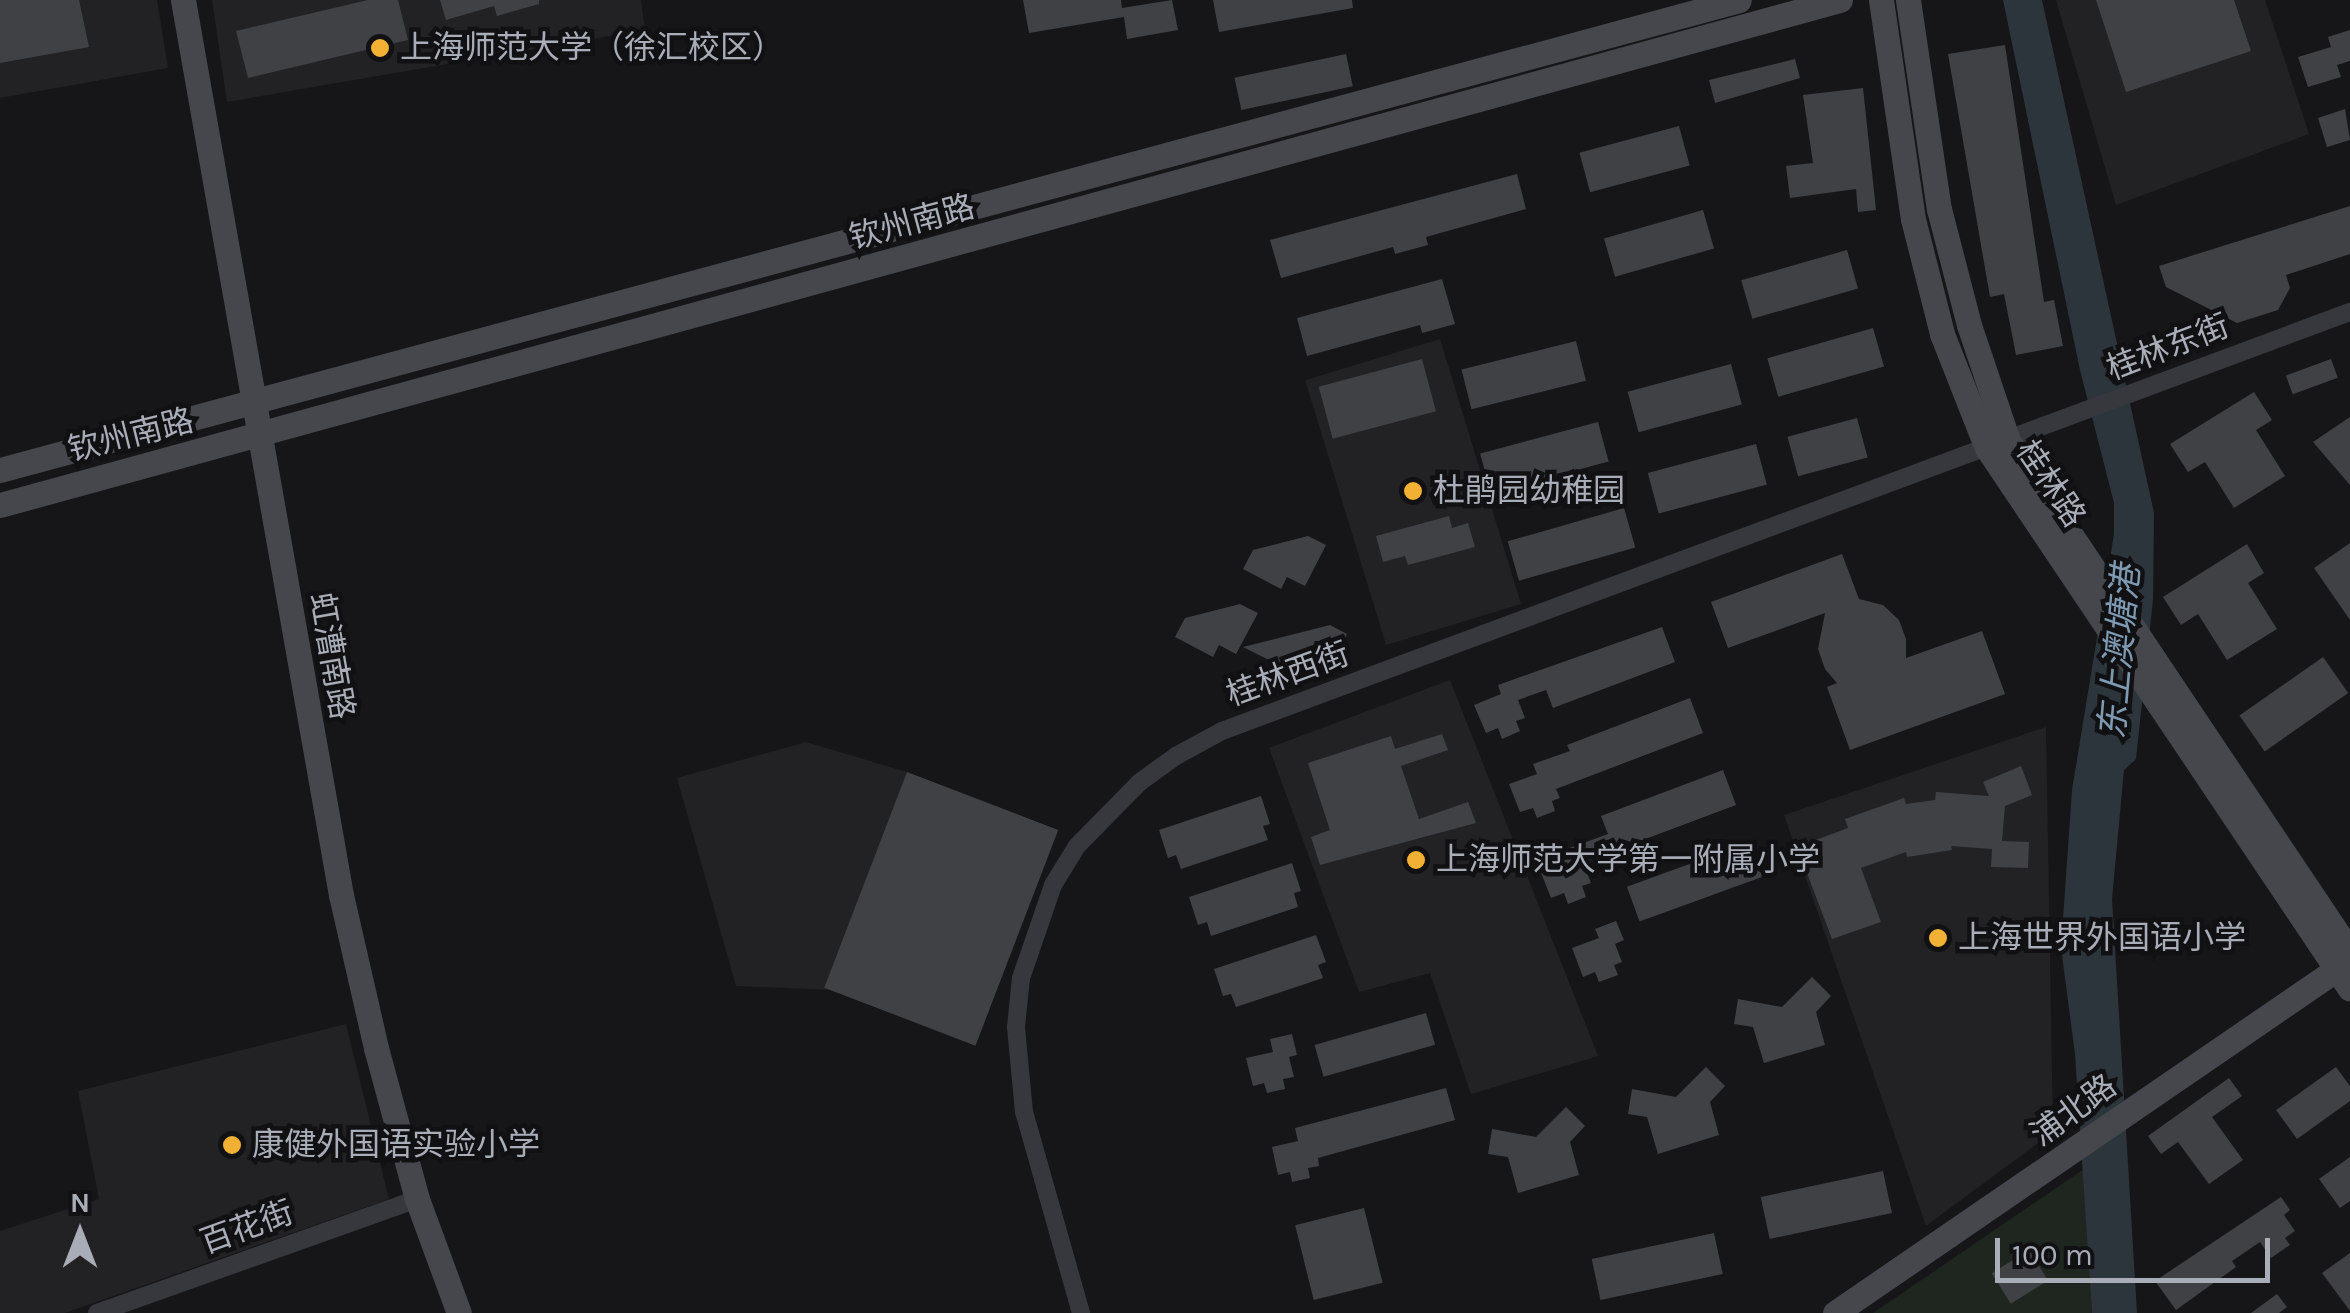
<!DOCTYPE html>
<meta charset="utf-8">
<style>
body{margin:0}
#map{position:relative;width:2350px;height:1313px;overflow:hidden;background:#161618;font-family:Karla,"Noto Sans SC",sans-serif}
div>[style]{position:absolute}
.built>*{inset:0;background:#222225;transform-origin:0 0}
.green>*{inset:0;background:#1e261f}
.water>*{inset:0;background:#2c353c}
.building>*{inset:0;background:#404145;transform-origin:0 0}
.street>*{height:18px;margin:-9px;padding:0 9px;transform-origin:9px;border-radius:9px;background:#37383d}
.secondary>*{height:25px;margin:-12.5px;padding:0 12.5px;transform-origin:12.5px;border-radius:12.5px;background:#45474d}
.dots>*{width:28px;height:28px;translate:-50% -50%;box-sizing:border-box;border:5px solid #111113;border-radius:50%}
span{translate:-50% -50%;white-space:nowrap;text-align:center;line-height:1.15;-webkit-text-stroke:9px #111113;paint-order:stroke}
.poi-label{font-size:32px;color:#a8adb8}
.left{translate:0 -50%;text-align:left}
.street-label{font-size:32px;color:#a8adb8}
.water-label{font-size:35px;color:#7f9bb3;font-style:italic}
.north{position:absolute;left:30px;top:1183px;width:100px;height:100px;-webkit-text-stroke:8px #111113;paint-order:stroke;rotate:0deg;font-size:28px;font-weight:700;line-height:40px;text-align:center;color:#a8adb8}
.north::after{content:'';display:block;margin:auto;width:35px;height:45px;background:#a8adb8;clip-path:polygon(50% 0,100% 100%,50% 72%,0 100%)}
.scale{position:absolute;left:1995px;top:1238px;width:275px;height:45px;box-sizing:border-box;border:5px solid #a8adb8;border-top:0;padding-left:12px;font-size:30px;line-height:35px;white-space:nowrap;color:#a8adb8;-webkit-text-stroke:8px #111113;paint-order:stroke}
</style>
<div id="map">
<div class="built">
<i style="clip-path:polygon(0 0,157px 0,168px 68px,0 98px)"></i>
<i style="clip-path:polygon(212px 0,641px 0,645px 30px,227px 102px)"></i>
<i style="clip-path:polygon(2056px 0,2265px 0,2309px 134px,2116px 205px)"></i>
<i style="left:1440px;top:339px;width:277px;height:141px;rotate:73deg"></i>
<i style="clip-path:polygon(1450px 680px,1598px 1056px,1471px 1094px,1430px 973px,1359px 992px,1269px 748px)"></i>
<i style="clip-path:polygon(2046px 727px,2053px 1132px,1926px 1226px,1784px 815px)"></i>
<i style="clip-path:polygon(806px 742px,907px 772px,832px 990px,736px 986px,677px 778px)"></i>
<i style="clip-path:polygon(346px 1024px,389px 1199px,65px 1313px,0 1313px,0 1231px,99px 1199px,78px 1091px)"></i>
</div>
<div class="green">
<i style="clip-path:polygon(2084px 1169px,2092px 1313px,1873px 1313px)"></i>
</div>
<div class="water">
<i style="clip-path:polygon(2003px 0,2042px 0,2154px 513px,2153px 599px,2136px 759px,2124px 770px,2112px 899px,2137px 1313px,2092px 1313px,2075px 1054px,2061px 948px,2072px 790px,2114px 534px,2114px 503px,2080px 370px)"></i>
</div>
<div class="building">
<i style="clip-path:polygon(0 0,79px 0,89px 47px,0 63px)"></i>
<i style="clip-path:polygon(368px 0,398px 0,408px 40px,248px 78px,236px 31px)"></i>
<i style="clip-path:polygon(440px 0,539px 0,539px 4px,497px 16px,494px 6px,446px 20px)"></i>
<i style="clip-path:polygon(1023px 0,1121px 0,1122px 8px,1172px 0,1178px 30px,1127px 39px,1124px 17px,1029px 33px)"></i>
<i style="clip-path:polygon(1213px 0,1352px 0,1353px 8px,1219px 32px)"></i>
<i style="clip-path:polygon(2096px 0,2234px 0,2251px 51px,2126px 92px)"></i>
<i style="clip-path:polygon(2350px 30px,2350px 61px,2337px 65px,2341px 77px,2308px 87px,2298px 57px,2331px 47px,2328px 37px)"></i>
<i style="clip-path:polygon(2005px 45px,2044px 302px,2054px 300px,2063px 346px,2016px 355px,2004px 294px,1990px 297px,1948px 54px)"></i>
<i style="left:1346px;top:54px;width:33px;height:114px;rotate:78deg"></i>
<i style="clip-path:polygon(1795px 59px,1800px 78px,1715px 103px,1709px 80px)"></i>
<i style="clip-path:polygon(1863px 88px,1876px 210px,1858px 212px,1856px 189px,1790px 198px,1786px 166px,1813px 163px,1803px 95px)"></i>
<i style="clip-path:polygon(2345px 109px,2350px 140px,2327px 147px,2318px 118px)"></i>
<i style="left:1679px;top:126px;width:41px;height:103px;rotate:75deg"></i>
<i style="clip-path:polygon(1517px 174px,1526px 209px,1426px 237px,1428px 245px,1395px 254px,1393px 247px,1281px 278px,1270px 240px)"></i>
<i style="clip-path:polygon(2350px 206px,2350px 254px,2286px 275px,2290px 288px,2278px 310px,2237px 323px,2166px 287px,2159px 266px)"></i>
<i style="left:1703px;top:210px;width:40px;height:103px;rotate:74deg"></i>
<i style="left:1847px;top:250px;width:40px;height:110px;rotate:74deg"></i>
<i style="clip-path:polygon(1442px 279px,1455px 324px,1422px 333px,1420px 325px,1307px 356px,1297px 318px)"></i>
<i style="left:1873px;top:328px;width:40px;height:110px;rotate:74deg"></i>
<i style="left:1576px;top:341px;width:41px;height:118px;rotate:76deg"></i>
<i style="left:1422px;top:359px;width:54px;height:107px;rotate:75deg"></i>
<i style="left:2331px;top:359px;width:20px;height:48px;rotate:70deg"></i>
<i style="left:1731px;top:364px;width:42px;height:107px;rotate:75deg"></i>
<i style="clip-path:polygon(2254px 392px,2272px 420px,2256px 430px,2285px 476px,2234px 508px,2205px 462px,2188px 472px,2170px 444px)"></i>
<i style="clip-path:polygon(2350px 417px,2350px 485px,2313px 442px)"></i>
<i style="left:1857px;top:418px;width:41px;height:72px;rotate:75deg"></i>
<i style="left:1598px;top:422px;width:41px;height:122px;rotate:75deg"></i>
<i style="left:1756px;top:444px;width:42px;height:112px;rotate:75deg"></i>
<i style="left:1624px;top:508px;width:41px;height:121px;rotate:74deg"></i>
<i style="clip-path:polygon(1449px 516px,1452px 528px,1468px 523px,1475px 547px,1408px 565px,1405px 556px,1383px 562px,1376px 536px)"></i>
<i style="clip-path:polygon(1308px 536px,1326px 545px,1305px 586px,1287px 577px,1281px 589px,1243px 569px,1253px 550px)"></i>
<i style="clip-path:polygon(2350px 543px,2350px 620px,2314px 568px)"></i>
<i style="clip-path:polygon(2247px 544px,2264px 573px,2248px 583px,2277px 629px,2227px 660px,2198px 614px,2181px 625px,2163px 597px)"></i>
<i style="clip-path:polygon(1842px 554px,1859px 599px,1883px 605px,1899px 620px,1906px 639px,1906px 658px,1982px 631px,2005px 694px,1850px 750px,1827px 687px,1837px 683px,1825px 669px,1818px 649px,1825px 613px,1728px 648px,1711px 602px)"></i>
<i style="clip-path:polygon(1240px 604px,1258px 613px,1236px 654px,1219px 645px,1213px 657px,1175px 637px,1185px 618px)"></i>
<i style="clip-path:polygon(1330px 625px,1347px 634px,1327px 674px,1309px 665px,1303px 677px,1243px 647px)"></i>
<i style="clip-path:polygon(1662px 627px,1675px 662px,1553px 708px,1546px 690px,1518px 700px,1525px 718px,1516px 721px,1520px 731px,1502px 739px,1498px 728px,1486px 733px,1474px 705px,1501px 694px,1498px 685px)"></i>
<i style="left:2323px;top:657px;width:44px;height:102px;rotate:55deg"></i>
<i style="clip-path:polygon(1690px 698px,1703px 733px,1556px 789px,1560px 798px,1552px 801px,1555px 811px,1537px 818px,1533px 808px,1520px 812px,1509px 784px,1537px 774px,1533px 764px,1570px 751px,1567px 745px)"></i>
<i style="clip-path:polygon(1442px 734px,1448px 750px,1401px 766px,1419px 819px,1468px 802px,1476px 823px,1320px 865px,1311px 837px,1330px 830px,1308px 763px,1391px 736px,1395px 749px)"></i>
<i style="clip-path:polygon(2021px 766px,2032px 795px,2005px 806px,2002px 841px,2029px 842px,2028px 868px,1991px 867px,1992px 849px,1951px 846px,1952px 850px,1907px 857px,1906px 852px,1861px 868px,1881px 922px,1832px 939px,1797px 847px,1848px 828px,1845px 819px,1904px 798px,1906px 804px,1935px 800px,1936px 792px,1989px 796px,1983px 782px)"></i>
<i style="clip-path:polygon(1723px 770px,1736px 805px,1592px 859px,1584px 865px,1591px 883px,1582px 886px,1586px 897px,1568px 904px,1564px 893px,1551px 898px,1540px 870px,1567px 859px,1564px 850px,1608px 834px,1601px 816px)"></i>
<i style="left:907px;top:772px;width:162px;height:231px;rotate:21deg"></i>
<i style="clip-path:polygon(1261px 796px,1270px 824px,1263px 826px,1268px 840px,1181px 869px,1176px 855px,1168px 858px,1159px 830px)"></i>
<i style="left:1750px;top:842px;width:37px;height:131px;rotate:70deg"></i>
<i style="clip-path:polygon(1292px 863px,1301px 891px,1294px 893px,1298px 907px,1211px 936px,1207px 922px,1198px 925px,1189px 897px)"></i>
<i style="clip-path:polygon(1616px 921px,1624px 940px,1615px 944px,1622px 962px,1614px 965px,1618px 975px,1599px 982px,1595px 972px,1583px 977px,1572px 948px,1599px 938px,1595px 929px)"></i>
<i style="clip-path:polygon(1316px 935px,1326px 962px,1318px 965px,1323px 978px,1236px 1007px,1231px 994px,1223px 996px,1214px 969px)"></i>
<i style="clip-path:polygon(1812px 977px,1831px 996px,1816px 1012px,1825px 1045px,1764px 1063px,1753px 1027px,1734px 1024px,1738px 999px,1782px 1007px)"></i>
<i style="left:1426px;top:1013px;width:33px;height:116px;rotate:74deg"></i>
<i style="clip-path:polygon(1292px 1034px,1297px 1055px,1289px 1057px,1294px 1077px,1283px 1079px,1285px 1089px,1267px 1093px,1264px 1083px,1253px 1086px,1246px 1058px,1273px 1052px,1270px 1039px)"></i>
<i style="clip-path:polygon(1706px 1067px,1725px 1086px,1710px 1102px,1719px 1135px,1658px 1154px,1647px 1117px,1628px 1114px,1632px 1089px,1676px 1097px)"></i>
<i style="clip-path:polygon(2336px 1067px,2350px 1086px,2350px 1101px,2297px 1139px,2276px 1110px)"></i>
<i style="clip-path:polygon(2229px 1078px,2242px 1096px,2212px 1117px,2243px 1160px,2209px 1184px,2178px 1142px,2161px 1154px,2148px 1136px)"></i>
<i style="clip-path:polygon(1446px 1088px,1455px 1120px,1318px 1158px,1319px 1166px,1308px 1168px,1310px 1178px,1292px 1182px,1290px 1172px,1278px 1175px,1272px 1147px,1298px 1141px,1295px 1128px)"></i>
<i style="clip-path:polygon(1566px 1107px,1585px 1126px,1570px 1142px,1579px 1175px,1518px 1193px,1508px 1157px,1488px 1154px,1492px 1129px,1536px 1137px)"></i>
<i style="clip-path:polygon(2350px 1157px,2350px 1201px,2340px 1208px,2319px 1179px)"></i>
<i style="left:1883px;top:1171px;width:43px;height:125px;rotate:78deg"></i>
<i style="clip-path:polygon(2281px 1197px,2290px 1210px,2284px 1215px,2295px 1231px,2285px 1238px,2290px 1245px,2271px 1258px,2260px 1242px,2232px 1261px,2236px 1267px,2176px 1310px,2155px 1281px)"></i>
<i style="left:1364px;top:1208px;width:77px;height:71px;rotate:76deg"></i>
<i style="left:1714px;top:1233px;width:42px;height:125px;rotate:78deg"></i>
<i style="left:2029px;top:1250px;width:36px;height:44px;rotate:58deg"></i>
<i style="clip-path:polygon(2350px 1253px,2350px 1311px,2322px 1273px)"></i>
<i style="clip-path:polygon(2277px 1294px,2287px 1307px,2279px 1313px,2251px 1313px)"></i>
</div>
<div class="street">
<i style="left:97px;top:1313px;width:340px;rotate:-19.6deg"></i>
<i style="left:1081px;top:1313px;width:209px;rotate:-105.8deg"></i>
<i style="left:1024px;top:1112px;width:85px;rotate:-95.4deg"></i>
<i style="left:1016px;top:1027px;width:49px;rotate:-84.2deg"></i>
<i style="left:1021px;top:978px;width:98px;rotate:-71deg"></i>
<i style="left:1053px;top:885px;width:46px;rotate:-58.4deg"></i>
<i style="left:1077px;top:846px;width:90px;rotate:-45.5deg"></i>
<i style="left:1140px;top:782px;width:44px;rotate:-35.8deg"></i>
<i style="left:1176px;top:756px;width:52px;rotate:-28.5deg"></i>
<i style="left:1222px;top:731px;width:1203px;rotate:-20.38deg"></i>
</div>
<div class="secondary">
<i style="left:183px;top:0;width:909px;rotate:79.99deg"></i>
<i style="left:341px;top:895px;width:157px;rotate:77.1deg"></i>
<i style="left:376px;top:1048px;width:156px;rotate:74.8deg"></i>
<i style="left:417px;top:1199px;width:121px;rotate:69.8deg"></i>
<i style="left:1881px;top:0;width:221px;rotate:81.7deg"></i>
<i style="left:1913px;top:219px;width:119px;rotate:75.8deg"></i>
<i style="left:1942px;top:334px;width:123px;rotate:68.5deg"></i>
<i style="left:1987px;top:448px;width:651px;rotate:56.14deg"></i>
<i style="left:1908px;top:0;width:211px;rotate:81.6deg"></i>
<i style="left:1939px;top:209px;width:120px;rotate:75.5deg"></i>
<i style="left:1969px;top:325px;width:122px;rotate:71.4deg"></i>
<i style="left:2008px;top:441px;width:615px;rotate:56.21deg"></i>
<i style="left:0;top:470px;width:1801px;rotate:-15.12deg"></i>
<i style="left:0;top:505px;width:1908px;rotate:-15.35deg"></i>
<i style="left:1835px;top:1313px;width:624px;rotate:-34.43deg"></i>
</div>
<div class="dots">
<i style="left:380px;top:48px;background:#f2b134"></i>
<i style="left:1413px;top:491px;background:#f2b134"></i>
<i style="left:1416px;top:860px;background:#f2b134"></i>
<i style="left:1938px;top:938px;background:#f2b134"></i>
<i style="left:232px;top:1145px;background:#f2b134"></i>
</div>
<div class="poi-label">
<span class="left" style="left:400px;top:48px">上海师范大学（徐汇校区）</span>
<span class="left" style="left:1433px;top:491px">杜鹃园幼稚园</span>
<span class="left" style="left:1436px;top:860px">上海师范大学第一附属小学</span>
<span class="left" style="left:1958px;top:938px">上海世界外国语小学</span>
<span class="left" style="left:252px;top:1145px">康健外国语实验小学</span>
</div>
<div class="street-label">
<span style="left:912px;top:223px;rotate:-15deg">钦州南路</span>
<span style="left:2168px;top:348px;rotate:-21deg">桂林东街</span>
<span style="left:131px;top:436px;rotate:-14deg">钦州南路</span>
<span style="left:2050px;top:484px;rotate:56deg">桂林路</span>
<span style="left:331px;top:656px;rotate:80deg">虹漕南路</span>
<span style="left:1288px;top:675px;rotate:-20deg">桂林西街</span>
<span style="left:2074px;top:1111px;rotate:-36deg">浦北路</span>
<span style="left:247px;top:1228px;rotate:-20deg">百花街</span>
</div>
<div class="water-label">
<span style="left:2120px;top:652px;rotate:-85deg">东上澳塘港</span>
</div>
<div class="north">N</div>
<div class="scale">100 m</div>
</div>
